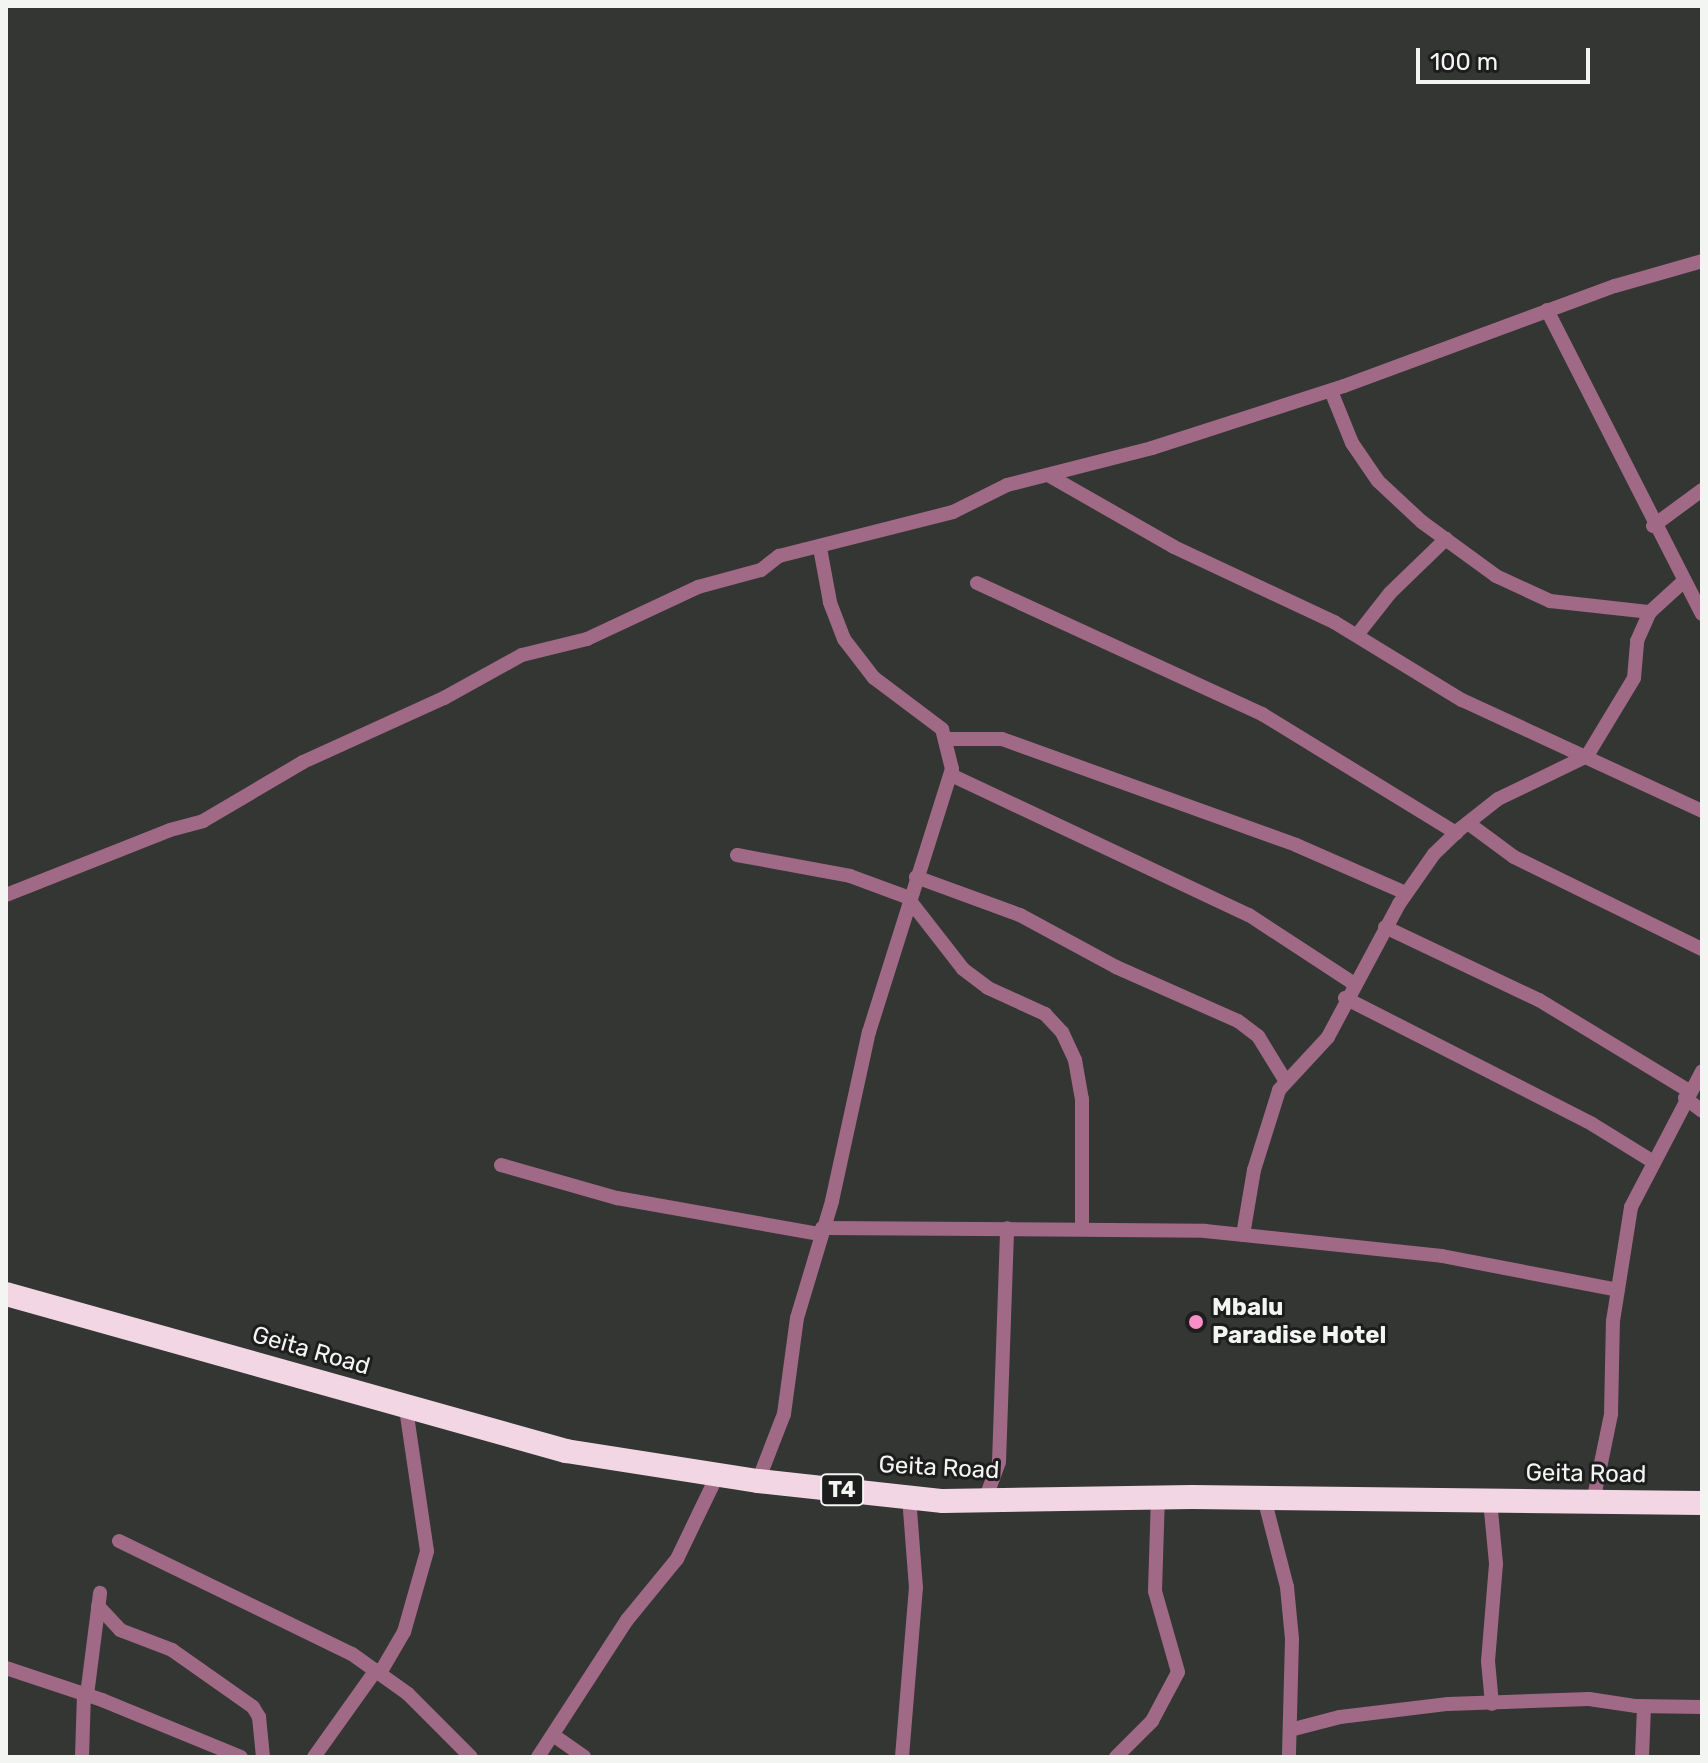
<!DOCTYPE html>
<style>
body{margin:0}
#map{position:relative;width:1708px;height:1763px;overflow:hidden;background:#333633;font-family:Rubik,sans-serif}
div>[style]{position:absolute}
.street>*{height:14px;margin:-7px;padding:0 7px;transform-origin:7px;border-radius:7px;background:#a06985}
.highway>*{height:24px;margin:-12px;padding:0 12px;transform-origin:12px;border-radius:12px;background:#f2d6e3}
.dots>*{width:22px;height:22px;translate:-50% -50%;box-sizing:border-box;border:4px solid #1c1d1c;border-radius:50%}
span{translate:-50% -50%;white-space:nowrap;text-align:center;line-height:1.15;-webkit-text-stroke:6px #1c1d1c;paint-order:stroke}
.shield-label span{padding:2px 6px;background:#1c1d1c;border:2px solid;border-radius:6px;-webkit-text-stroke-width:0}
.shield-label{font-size:22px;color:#f3f5f3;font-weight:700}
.poi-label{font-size:24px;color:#f3f5f3;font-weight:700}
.left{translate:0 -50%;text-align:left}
.street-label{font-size:24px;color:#f3f5f3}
.frame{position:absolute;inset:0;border:8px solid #f3f5f3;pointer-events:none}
.scale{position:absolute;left:1416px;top:48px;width:174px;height:36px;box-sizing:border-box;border:4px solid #f3f5f3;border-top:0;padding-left:10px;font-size:24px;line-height:28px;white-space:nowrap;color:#f3f5f3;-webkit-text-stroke:6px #1c1d1c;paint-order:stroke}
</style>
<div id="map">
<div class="street">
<i style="left:1547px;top:310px;width:341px;rotate:63deg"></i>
<i style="left:1331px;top:391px;width:56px;rotate:68deg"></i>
<i style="left:1352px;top:443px;width:46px;rotate:55.6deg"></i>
<i style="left:1378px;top:481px;width:60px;rotate:43deg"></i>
<i style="left:1422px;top:522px;width:92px;rotate:36.1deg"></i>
<i style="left:1496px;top:576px;width:60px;rotate:24.8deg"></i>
<i style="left:1550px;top:601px;width:101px;rotate:6.3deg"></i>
<i style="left:1048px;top:475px;width:145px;rotate:29.7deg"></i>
<i style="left:1174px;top:547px;width:177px;rotate:25.1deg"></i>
<i style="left:1334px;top:622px;width:150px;rotate:31.4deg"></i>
<i style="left:1462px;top:700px;width:264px;rotate:24.8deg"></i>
<i style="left:1653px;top:526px;width:61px;rotate:-36.3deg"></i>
<i style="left:977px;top:583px;width:314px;rotate:24.7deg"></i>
<i style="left:1262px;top:714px;width:228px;rotate:31.5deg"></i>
<i style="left:1357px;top:635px;width:53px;rotate:-51.8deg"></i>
<i style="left:1390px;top:593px;width:78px;rotate:-44deg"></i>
<i style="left:946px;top:739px;width:56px"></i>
<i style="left:1002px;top:739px;width:313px;rotate:19.8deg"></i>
<i style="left:1296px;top:845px;width:120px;rotate:23.6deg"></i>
<i style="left:951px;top:775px;width:329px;rotate:25.2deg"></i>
<i style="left:1249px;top:915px;width:124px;rotate:33.2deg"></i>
<i style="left:1468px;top:823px;width:57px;rotate:36.5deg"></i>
<i style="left:1514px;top:857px;width:209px;rotate:26.1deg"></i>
<i style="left:737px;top:855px;width:115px;rotate:10.5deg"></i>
<i style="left:850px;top:876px;width:61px;rotate:20.2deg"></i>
<i style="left:907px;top:897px;width:91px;rotate:52.1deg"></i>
<i style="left:963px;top:969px;width:31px;rotate:37deg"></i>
<i style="left:988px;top:988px;width:63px;rotate:24.5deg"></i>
<i style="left:1045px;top:1014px;width:25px;rotate:47deg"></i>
<i style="left:1062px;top:1032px;width:31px;rotate:65deg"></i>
<i style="left:1075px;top:1060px;width:40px;rotate:80deg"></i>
<i style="left:1082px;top:1099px;width:128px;rotate:90deg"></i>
<i style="left:916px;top:877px;width:111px;rotate:20.1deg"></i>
<i style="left:1020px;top:915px;width:109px;rotate:28.4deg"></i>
<i style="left:1116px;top:967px;width:133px;rotate:23.9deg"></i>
<i style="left:1238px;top:1021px;width:25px;rotate:37deg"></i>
<i style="left:1258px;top:1036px;width:52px;rotate:58.5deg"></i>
<i style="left:6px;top:895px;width:176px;rotate:-21.6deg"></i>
<i style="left:170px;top:830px;width:34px;rotate:-15deg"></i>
<i style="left:203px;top:821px;width:116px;rotate:-30.5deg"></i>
<i style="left:303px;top:762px;width:155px;rotate:-24.4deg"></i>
<i style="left:444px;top:698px;width:89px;rotate:-28.9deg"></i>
<i style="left:522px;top:655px;width:67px;rotate:-13.8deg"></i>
<i style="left:587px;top:639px;width:123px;rotate:-25.1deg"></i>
<i style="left:698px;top:587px;width:65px;rotate:-15.1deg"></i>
<i style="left:761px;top:570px;width:23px;rotate:-38deg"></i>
<i style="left:779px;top:556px;width:179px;rotate:-14.2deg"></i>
<i style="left:953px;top:512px;width:60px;rotate:-26.6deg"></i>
<i style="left:1007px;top:485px;width:150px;rotate:-14.3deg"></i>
<i style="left:1152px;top:448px;width:202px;rotate:-17.9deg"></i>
<i style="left:1344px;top:386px;width:289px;rotate:-20.3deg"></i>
<i style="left:1615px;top:286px;width:91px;rotate:-16deg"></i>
<i style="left:1385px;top:927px;width:170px;rotate:25.4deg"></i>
<i style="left:1539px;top:1000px;width:175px;rotate:31.2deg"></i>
<i style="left:1345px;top:998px;width:277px;rotate:27deg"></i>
<i style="left:1592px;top:1124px;width:70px;rotate:31.7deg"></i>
<i style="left:1685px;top:1098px;width:21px;rotate:37deg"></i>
<i style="left:501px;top:1165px;width:121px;rotate:15.9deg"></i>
<i style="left:617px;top:1198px;width:206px;rotate:10.1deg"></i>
<i style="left:822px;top:1228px;width:383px;rotate:0.4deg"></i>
<i style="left:1205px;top:1231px;width:238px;rotate:6deg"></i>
<i style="left:1442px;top:1256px;width:179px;rotate:10.9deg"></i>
<i style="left:1243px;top:1235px;width:66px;rotate:-80.4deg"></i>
<i style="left:1254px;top:1170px;width:84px;rotate:-72.6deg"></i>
<i style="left:1279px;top:1090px;width:72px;rotate:-47.2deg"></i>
<i style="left:1328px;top:1037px;width:151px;rotate:-61.9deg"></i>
<i style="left:1399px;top:904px;width:61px;rotate:-55deg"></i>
<i style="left:1434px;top:854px;width:36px;rotate:-44deg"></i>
<i style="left:1460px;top:829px;width:48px;rotate:-38.3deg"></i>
<i style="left:1498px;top:799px;width:99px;rotate:-25.8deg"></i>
<i style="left:1587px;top:756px;width:91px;rotate:-58.9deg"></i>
<i style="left:1634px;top:678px;width:37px;rotate:-85deg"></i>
<i style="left:1637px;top:641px;width:32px;rotate:-66deg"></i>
<i style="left:1650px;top:612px;width:46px;rotate:-42.4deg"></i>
<i style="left:758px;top:1481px;width:72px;rotate:-68.8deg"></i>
<i style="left:784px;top:1414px;width:97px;rotate:-82.3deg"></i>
<i style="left:797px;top:1318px;width:122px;rotate:-73.3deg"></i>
<i style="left:832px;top:1201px;width:173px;rotate:-77.7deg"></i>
<i style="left:869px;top:1032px;width:276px;rotate:-72.5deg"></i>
<i style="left:952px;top:769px;width:41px;rotate:-104deg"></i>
<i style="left:942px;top:729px;width:85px;rotate:-143.1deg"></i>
<i style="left:874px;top:678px;width:49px;rotate:-127.6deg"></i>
<i style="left:844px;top:639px;width:40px;rotate:-111deg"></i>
<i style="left:830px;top:602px;width:55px;rotate:-100.5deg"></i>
<i style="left:1264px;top:1498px;width:92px;rotate:75.5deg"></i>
<i style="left:1287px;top:1587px;width:52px;rotate:84.5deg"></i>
<i style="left:1292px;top:1639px;width:118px;rotate:91.5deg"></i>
<i style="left:985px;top:1500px;width:40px;rotate:-69.8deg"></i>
<i style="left:999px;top:1462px;width:234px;rotate:-88deg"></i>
<i style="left:1490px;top:1500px;width:64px;rotate:84.6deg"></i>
<i style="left:1496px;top:1564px;width:97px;rotate:94.7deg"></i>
<i style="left:1488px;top:1661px;width:43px;rotate:84.7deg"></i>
<i style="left:1593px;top:1502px;width:90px;rotate:-78.4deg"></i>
<i style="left:1611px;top:1414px;width:93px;rotate:-88.8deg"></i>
<i style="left:1613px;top:1321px;width:115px;rotate:-81deg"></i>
<i style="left:1631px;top:1207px;width:153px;rotate:-62.4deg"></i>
<i style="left:119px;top:1541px;width:259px;rotate:25.9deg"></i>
<i style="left:352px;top:1654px;width:69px;rotate:35.5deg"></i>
<i style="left:408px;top:1694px;width:89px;rotate:45deg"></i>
<i style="left:98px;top:1606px;width:33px;rotate:47deg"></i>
<i style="left:120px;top:1630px;width:56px;rotate:21deg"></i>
<i style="left:172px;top:1650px;width:99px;rotate:35.1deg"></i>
<i style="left:253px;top:1707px;width:12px;rotate:59deg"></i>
<i style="left:259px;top:1717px;width:40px;rotate:84.3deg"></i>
<i style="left:6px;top:1668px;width:101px;rotate:18.4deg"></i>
<i style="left:102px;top:1700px;width:150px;rotate:22.3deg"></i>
<i style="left:380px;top:1673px;width:48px;rotate:-59.7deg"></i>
<i style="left:404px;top:1632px;width:84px;rotate:-74.1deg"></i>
<i style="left:427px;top:1551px;width:144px;rotate:-98.4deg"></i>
<i style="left:87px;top:1695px;width:103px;rotate:-82.7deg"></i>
<i style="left:1290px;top:1730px;width:52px;rotate:-14.6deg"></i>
<i style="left:1340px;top:1717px;width:109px;rotate:-6.9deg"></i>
<i style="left:1448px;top:1704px;width:141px;rotate:-2deg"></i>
<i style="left:1589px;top:1699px;width:48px;rotate:8.5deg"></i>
<i style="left:1636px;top:1706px;width:66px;rotate:0.9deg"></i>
<i style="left:553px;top:1735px;width:38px;rotate:35deg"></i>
<i style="left:82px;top:1757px;width:63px;rotate:-88.2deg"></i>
<i style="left:314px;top:1757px;width:107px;rotate:-54.5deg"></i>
<i style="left:538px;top:1757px;width:163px;rotate:-57deg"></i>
<i style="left:627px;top:1620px;width:79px;rotate:-50.7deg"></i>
<i style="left:677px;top:1559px;width:92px;rotate:-64.3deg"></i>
<i style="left:902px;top:1757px;width:170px;rotate:-85.3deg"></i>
<i style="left:916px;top:1588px;width:91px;rotate:-94.4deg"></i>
<i style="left:1116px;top:1757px;width:51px;rotate:-45deg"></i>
<i style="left:1152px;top:1721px;width:55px;rotate:-62deg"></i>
<i style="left:1178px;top:1672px;width:84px;rotate:-105.9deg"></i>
<i style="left:1155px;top:1591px;width:93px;rotate:-88.2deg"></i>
<i style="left:1642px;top:1757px;width:50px;rotate:-87.7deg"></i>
</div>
<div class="highway">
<i style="left:6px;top:1294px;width:582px;rotate:15.66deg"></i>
<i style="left:566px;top:1451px;width:194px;rotate:8.9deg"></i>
<i style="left:758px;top:1481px;width:186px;rotate:6.2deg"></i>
<i style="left:943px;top:1501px;width:249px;rotate:-0.9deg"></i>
<i style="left:1192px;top:1497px;width:510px;rotate:0.67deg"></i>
</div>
<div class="dots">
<i style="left:1196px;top:1322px;background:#fa8fc8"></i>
</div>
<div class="shield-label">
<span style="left:842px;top:1490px">T4</span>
</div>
<div class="poi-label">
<span class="left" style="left:1212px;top:1322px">Mbalu<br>Paradise Hotel</span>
</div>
<div class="street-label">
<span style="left:311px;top:1351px;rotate:16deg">Geita Road</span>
<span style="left:939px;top:1468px;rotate:3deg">Geita Road</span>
<span style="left:1586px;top:1474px;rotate:1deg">Geita Road</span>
</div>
<div class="frame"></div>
<div class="scale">100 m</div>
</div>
